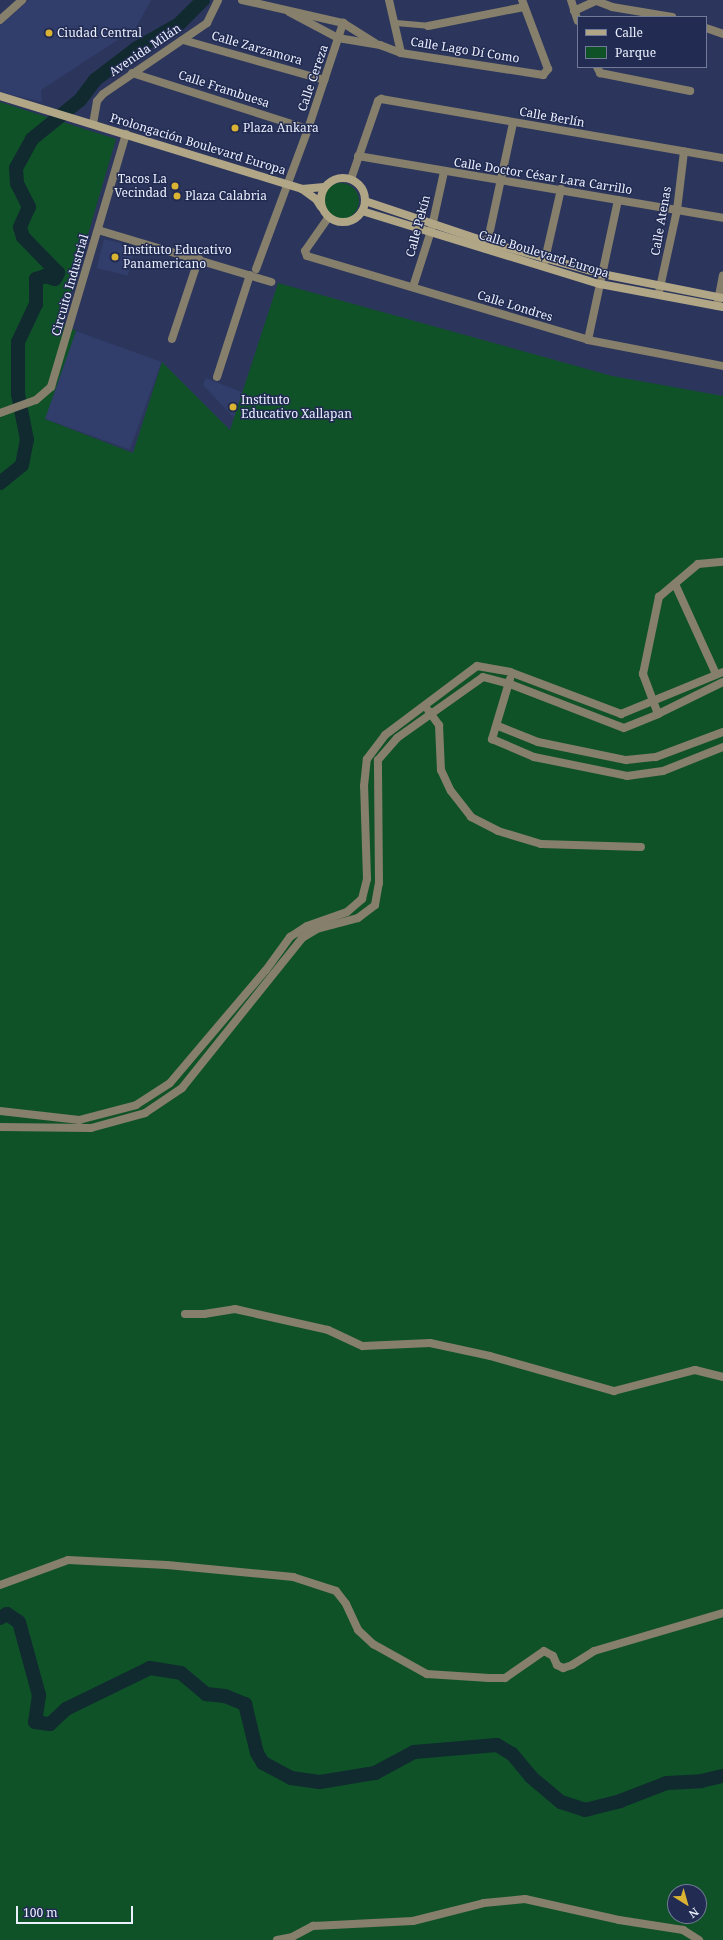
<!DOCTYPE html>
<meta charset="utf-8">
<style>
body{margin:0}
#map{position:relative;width:723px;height:1940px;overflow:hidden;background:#2c365c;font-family:"Noto Serif",serif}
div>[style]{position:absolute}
.built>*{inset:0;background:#313d6a;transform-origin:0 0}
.green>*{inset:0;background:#0f5228}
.round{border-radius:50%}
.river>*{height:14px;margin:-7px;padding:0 7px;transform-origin:7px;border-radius:7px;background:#102a2f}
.pedestrian>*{height:6px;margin:-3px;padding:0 3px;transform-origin:3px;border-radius:3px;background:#867f6b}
.minor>*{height:8px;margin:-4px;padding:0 4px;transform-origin:4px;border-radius:4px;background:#867f6b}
.secondary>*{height:8px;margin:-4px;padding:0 4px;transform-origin:4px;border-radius:4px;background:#b1a686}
.secondary>.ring{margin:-4px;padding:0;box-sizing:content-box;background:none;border:8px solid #b1a686;border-radius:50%}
.dots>*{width:11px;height:11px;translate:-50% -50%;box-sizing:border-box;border:2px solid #222b51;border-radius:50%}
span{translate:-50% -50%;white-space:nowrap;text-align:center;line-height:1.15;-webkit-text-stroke:3px #222b51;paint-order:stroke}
.poi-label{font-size:12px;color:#ebf0ff}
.left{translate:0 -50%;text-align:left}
.right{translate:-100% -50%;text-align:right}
.street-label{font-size:12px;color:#ebf0ff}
.legend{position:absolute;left:577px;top:16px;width:130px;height:52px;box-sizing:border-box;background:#222b51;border:1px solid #727a97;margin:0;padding:5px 7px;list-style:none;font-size:12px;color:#ebf0ff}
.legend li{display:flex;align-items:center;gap:8px;height:20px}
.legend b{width:20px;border:1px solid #727a97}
.north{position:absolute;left:667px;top:1884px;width:40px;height:40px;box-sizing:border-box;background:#222b51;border:1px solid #727a97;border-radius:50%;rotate:143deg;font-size:11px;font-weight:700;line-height:16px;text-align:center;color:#ebf0ff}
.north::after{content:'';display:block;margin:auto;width:14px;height:18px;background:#dab333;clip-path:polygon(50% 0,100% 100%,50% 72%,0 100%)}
.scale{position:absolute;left:16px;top:1906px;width:117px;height:18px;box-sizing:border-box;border:2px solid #ebf0ff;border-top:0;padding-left:5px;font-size:12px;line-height:14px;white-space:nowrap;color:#ebf0ff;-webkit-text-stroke:3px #222b51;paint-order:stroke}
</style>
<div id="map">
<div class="built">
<i style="clip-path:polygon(29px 0,151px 0,136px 28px,41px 90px,42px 102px,0 92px,0 26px)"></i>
<i style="left:104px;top:239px;width:32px;height:30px;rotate:14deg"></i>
<i style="left:76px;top:331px;width:91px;height:93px;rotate:20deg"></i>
<i style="clip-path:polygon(206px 378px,246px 394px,236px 420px,203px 385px)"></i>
</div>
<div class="green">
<i style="clip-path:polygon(evenodd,0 102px,116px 139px,62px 323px,76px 331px,45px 419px,133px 453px,162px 362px,230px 430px,278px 283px,612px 376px,723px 396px,723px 1940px,0 1940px,0 102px,675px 1892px,699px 1892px,699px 1916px,675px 1916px,675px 1892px)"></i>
<i class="round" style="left:323px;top:183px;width:36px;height:36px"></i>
</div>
<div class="river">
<i style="left:0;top:483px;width:28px;rotate:-39deg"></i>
<i style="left:22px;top:465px;width:25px;rotate:-79deg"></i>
<i style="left:27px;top:440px;width:47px;rotate:-101.1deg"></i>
<i style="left:18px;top:394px;width:52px;rotate:-90deg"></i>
<i style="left:18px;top:342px;width:42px;rotate:-64.7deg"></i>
<i style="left:36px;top:304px;width:25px;rotate:-90deg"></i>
<i style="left:36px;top:279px;width:9px;rotate:-18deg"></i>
<i style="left:45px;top:276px;width:10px;rotate:17deg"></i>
<i style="left:55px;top:279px;width:7px;rotate:-63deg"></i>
<i style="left:58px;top:273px;width:50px;rotate:-134.2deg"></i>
<i style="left:23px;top:237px;width:10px;rotate:-107deg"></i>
<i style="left:20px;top:227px;width:22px;rotate:-66deg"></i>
<i style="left:29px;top:207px;width:27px;rotate:-117deg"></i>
<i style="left:17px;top:183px;width:15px;rotate:-94deg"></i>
<i style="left:16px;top:168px;width:33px;rotate:-61deg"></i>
<i style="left:32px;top:139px;width:62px;rotate:-39.1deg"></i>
<i style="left:80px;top:100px;width:25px;rotate:-53deg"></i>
<i style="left:95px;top:80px;width:53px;rotate:-37.3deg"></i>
<i style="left:137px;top:48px;width:48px;rotate:-29.7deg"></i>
<i style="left:179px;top:24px;width:34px;rotate:-45deg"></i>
<i style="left:0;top:1618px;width:8px;rotate:-30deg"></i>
<i style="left:7px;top:1614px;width:14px;rotate:34deg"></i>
<i style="left:19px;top:1622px;width:76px;rotate:74.7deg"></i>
<i style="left:39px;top:1695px;width:27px;rotate:98deg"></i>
<i style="left:35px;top:1722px;width:15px;rotate:8deg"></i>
<i style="left:50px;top:1724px;width:22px;rotate:-43deg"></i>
<i style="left:66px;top:1709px;width:93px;rotate:-26deg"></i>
<i style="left:150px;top:1668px;width:31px;rotate:9deg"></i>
<i style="left:181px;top:1673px;width:33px;rotate:40deg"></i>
<i style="left:206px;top:1694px;width:19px;rotate:6deg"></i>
<i style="left:225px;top:1696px;width:22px;rotate:22deg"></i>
<i style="left:245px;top:1704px;width:50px;rotate:76.2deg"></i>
<i style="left:257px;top:1753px;width:12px;rotate:59deg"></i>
<i style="left:263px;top:1763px;width:32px;rotate:28deg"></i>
<i style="left:291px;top:1778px;width:29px;rotate:8deg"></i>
<i style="left:320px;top:1782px;width:56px;rotate:-9.3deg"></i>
<i style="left:375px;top:1773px;width:44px;rotate:-28.3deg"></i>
<i style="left:414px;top:1752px;width:83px;rotate:-4.8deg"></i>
<i style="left:497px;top:1745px;width:17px;rotate:31deg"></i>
<i style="left:512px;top:1754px;width:30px;rotate:50deg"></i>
<i style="left:531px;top:1777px;width:39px;rotate:40deg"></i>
<i style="left:561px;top:1802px;width:25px;rotate:18deg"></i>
<i style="left:585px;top:1810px;width:36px;rotate:-14deg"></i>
<i style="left:620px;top:1801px;width:50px;rotate:-21deg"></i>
<i style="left:667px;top:1783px;width:34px;rotate:-3deg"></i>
<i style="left:701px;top:1781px;width:23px;rotate:-13deg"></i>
</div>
<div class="pedestrian">
<i style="left:396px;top:23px;width:32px;rotate:5deg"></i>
</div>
<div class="minor">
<i style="left:242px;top:0;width:104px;rotate:12.8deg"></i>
<i style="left:343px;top:23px;width:38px;rotate:32deg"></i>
<i style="left:389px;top:0;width:54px;rotate:77.2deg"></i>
<i style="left:571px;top:0;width:22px;rotate:72deg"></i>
<i style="left:594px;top:0;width:19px;rotate:21deg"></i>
<i style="left:612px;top:7px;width:61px;rotate:9.5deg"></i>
<i style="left:574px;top:11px;width:23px;rotate:-25deg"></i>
<i style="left:289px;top:12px;width:55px;rotate:28deg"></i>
<i style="left:338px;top:38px;width:43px;rotate:9.5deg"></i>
<i style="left:380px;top:45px;width:22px;rotate:21deg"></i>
<i style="left:401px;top:53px;width:144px;rotate:8.8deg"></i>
<i style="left:543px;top:75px;width:8px;rotate:-50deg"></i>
<i style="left:548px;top:69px;width:74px;rotate:-110.6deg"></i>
<i style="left:0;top:20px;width:30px;rotate:-42deg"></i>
<i style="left:428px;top:26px;width:98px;rotate:-11.2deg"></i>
<i style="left:706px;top:28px;width:18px;rotate:19deg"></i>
<i style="left:183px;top:40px;width:147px;rotate:15.8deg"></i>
<i style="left:597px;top:67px;width:7px;rotate:63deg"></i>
<i style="left:600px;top:73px;width:92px;rotate:11.3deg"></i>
<i style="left:132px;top:73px;width:185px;rotate:17.7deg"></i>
<i style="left:93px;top:124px;width:23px;rotate:-80deg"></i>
<i style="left:97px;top:101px;width:9px;rotate:-49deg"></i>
<i style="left:103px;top:94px;width:126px;rotate:-34.3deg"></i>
<i style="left:207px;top:23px;width:25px;rotate:-64deg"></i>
<i style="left:358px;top:156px;width:370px;rotate:9.6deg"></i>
<i style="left:351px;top:179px;width:83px;rotate:-70.9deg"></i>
<i style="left:378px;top:101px;width:4px;rotate:-34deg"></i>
<i style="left:381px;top:99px;width:347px;rotate:9.8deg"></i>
<i style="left:328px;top:218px;width:40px;rotate:124.9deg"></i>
<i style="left:305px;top:251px;width:5px;rotate:68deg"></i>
<i style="left:307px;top:256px;width:293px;rotate:16.6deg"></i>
<i style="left:588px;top:340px;width:137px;rotate:10.9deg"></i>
<i style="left:98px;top:230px;width:181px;rotate:16.7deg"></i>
<i style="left:486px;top:249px;width:129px;rotate:-77.9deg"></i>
<i style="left:544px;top:264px;width:77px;rotate:-77.2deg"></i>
<i style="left:256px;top:269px;width:149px;rotate:-69.6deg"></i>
<i style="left:308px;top:129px;width:112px;rotate:-71.7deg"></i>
<i style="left:413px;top:287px;width:59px;rotate:-72.2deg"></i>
<i style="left:431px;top:231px;width:60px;rotate:-77.6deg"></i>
<i style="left:659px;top:292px;width:84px;rotate:-77.6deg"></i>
<i style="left:677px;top:210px;width:59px;rotate:-83.2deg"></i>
<i style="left:717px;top:306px;width:31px;rotate:-79deg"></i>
<i style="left:172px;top:339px;width:85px;rotate:-71.6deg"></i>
<i style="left:588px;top:340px;width:143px;rotate:-77.9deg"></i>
<i style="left:217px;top:377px;width:107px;rotate:-72.1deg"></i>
<i style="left:0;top:413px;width:38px;rotate:-20deg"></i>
<i style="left:36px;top:400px;width:20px;rotate:-41deg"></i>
<i style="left:51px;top:387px;width:264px;rotate:-73.5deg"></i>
<i style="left:675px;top:584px;width:99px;rotate:65.5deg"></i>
<i style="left:510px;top:679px;width:63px;rotate:106.7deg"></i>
<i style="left:492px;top:739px;width:46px;rotate:23.2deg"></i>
<i style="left:534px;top:757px;width:95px;rotate:11.5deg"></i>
<i style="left:627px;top:776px;width:36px;rotate:-8deg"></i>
<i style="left:663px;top:771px;width:65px;rotate:-21.8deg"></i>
<i style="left:428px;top:710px;width:19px;rotate:54deg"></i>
<i style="left:439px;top:725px;width:45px;rotate:87.5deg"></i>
<i style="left:441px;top:770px;width:23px;rotate:65deg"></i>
<i style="left:451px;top:791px;width:33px;rotate:52deg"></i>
<i style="left:471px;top:817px;width:30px;rotate:27deg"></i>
<i style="left:498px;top:831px;width:45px;rotate:16.8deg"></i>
<i style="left:541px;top:844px;width:100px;rotate:1.7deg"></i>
<i style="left:658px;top:714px;width:43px;rotate:-110.6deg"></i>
<i style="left:643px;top:674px;width:79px;rotate:-78.3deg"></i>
<i style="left:659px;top:597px;width:51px;rotate:-40.2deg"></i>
<i style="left:698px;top:564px;width:25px;rotate:-5deg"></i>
<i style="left:498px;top:726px;width:43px;rotate:21.8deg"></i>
<i style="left:538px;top:742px;width:90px;rotate:11.6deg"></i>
<i style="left:626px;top:760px;width:30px;rotate:-6deg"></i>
<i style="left:656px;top:757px;width:72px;rotate:-20.5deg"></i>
<i style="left:0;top:1111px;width:80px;rotate:6.5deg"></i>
<i style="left:79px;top:1120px;width:59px;rotate:-14.7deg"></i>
<i style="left:136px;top:1105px;width:40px;rotate:-32.9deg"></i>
<i style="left:170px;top:1083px;width:148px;rotate:-49.7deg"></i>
<i style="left:266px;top:970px;width:41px;rotate:-54deg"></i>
<i style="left:290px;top:937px;width:20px;rotate:-33deg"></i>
<i style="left:307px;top:926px;width:42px;rotate:-19.3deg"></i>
<i style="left:347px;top:912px;width:20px;rotate:-41deg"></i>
<i style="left:362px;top:899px;width:21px;rotate:-76deg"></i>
<i style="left:367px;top:879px;width:93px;rotate:-91.8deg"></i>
<i style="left:364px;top:786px;width:27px;rotate:-84deg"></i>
<i style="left:367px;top:759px;width:30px;rotate:-53deg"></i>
<i style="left:385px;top:735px;width:115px;rotate:-36.9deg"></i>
<i style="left:477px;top:666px;width:34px;rotate:10deg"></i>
<i style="left:510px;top:672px;width:119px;rotate:20.7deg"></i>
<i style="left:621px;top:714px;width:110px;rotate:-22.4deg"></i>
<i style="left:0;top:1127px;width:91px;rotate:0.6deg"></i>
<i style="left:91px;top:1128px;width:56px;rotate:-15.5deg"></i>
<i style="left:145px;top:1113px;width:45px;rotate:-34deg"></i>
<i style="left:182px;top:1088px;width:192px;rotate:-51.3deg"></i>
<i style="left:302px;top:938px;width:17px;rotate:-31deg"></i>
<i style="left:317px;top:929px;width:42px;rotate:-15deg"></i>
<i style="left:358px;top:918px;width:21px;rotate:-37deg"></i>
<i style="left:375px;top:905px;width:22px;rotate:-80deg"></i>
<i style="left:379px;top:883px;width:123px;rotate:-90.5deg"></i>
<i style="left:378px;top:760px;width:29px;rotate:-49deg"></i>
<i style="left:397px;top:738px;width:105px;rotate:-35.3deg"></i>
<i style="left:483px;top:677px;width:28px;rotate:15deg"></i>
<i style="left:510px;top:684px;width:122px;rotate:21.1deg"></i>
<i style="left:624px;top:728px;width:37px;rotate:-22deg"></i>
<i style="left:658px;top:714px;width:72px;rotate:-26.2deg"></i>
<i style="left:185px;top:1314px;width:19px"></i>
<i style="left:204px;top:1314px;width:31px;rotate:-9deg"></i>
<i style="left:235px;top:1309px;width:95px;rotate:12.7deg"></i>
<i style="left:328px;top:1330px;width:38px;rotate:25deg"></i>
<i style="left:363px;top:1346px;width:67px;rotate:-2.6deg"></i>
<i style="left:430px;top:1343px;width:61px;rotate:12.2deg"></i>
<i style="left:490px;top:1356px;width:129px;rotate:15.8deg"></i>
<i style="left:614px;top:1391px;width:84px;rotate:-14.5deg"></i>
<i style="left:695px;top:1370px;width:29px;rotate:14deg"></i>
<i style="left:0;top:1585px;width:72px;rotate:-20.2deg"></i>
<i style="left:68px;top:1560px;width:99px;rotate:2.9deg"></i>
<i style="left:167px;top:1565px;width:127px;rotate:5.4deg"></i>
<i style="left:293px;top:1577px;width:45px;rotate:18deg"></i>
<i style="left:336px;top:1591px;width:16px;rotate:52deg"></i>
<i style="left:346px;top:1604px;width:29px;rotate:65deg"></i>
<i style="left:358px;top:1630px;width:21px;rotate:43deg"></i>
<i style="left:373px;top:1644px;width:62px;rotate:29.1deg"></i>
<i style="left:427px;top:1674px;width:62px;rotate:3.7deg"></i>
<i style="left:489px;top:1678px;width:16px"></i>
<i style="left:505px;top:1678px;width:47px;rotate:-34.7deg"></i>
<i style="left:544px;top:1651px;width:10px;rotate:29deg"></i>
<i style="left:553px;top:1656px;width:10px;rotate:66deg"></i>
<i style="left:557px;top:1665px;width:7px;rotate:27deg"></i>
<i style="left:563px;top:1668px;width:9px;rotate:-18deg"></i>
<i style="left:572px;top:1665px;width:26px;rotate:-32deg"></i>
<i style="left:594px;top:1651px;width:134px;rotate:-16.4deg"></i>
<i style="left:277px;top:1940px;width:15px;rotate:-11deg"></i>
<i style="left:292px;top:1937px;width:24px;rotate:-28deg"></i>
<i style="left:313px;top:1926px;width:100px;rotate:-2.9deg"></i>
<i style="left:413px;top:1921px;width:73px;rotate:-14.2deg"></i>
<i style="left:484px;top:1903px;width:41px;rotate:-5.6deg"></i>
<i style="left:525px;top:1899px;width:96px;rotate:12.6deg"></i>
<i style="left:619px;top:1920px;width:65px;rotate:8.9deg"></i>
<i style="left:683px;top:1930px;width:19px;rotate:32deg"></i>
</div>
<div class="secondary">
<i style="left:0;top:96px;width:316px;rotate:17.1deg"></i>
<i style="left:302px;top:189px;width:17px;rotate:36deg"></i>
<i style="left:316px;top:199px;width:9px;rotate:58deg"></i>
<i class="ring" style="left:321px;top:178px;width:36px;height:36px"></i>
<i style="left:302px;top:189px;width:22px;rotate:-5deg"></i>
<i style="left:365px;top:201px;width:129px;rotate:18.6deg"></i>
<i style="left:487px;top:242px;width:119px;rotate:15.5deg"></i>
<i style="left:602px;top:274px;width:123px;rotate:11.2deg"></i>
<i style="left:362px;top:211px;width:249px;rotate:17.1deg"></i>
<i style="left:600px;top:284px;width:125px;rotate:10.6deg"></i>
</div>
<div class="dots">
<i style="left:49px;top:33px;background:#dab333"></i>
<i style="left:235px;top:128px;background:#dab333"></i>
<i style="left:175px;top:186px;background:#dab333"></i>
<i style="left:177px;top:196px;background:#dab333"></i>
<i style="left:115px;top:257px;background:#dab333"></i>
<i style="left:233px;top:407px;background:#dab333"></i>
</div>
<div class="poi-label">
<span class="left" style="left:57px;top:33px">Ciudad Central</span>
<span class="left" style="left:243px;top:128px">Plaza Ankara</span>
<span class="right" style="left:167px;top:186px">Tacos La<br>Vecindad</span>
<span class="left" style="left:185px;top:196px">Plaza Calabria</span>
<span class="left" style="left:123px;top:257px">Instituto Educativo<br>Panamericano</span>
<span class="left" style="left:241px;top:407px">Instituto<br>Educativo Xallapan</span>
</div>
<div class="street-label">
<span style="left:257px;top:48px;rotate:16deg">Calle Zarzamora</span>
<span style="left:145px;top:50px;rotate:-34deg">Avenida Milán</span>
<span style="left:465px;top:50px;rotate:9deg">Calle Lago Dí Como</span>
<span style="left:313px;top:78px;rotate:-71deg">Calle Cereza</span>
<span style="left:224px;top:89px;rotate:18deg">Calle Frambuesa</span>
<span style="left:552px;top:117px;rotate:10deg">Calle Berlín</span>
<span style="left:198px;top:144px;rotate:17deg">Prolongación Boulevard Europa</span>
<span style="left:543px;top:176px;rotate:9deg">Calle Doctor César Lara Carrillo</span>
<span style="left:661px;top:221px;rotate:-80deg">Calle Atenas</span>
<span style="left:418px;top:226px;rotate:-75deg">Calle Pekín</span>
<span style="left:544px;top:254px;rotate:17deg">Calle Boulevard Europa</span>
<span style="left:70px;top:285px;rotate:-74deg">Circuito Industrial</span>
<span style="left:515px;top:306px;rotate:17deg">Calle Londres</span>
</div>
<ul class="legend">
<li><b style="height:5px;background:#b1a686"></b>Calle</li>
<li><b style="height:11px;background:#0f5228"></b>Parque</li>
</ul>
<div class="north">N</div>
<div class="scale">100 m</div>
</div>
